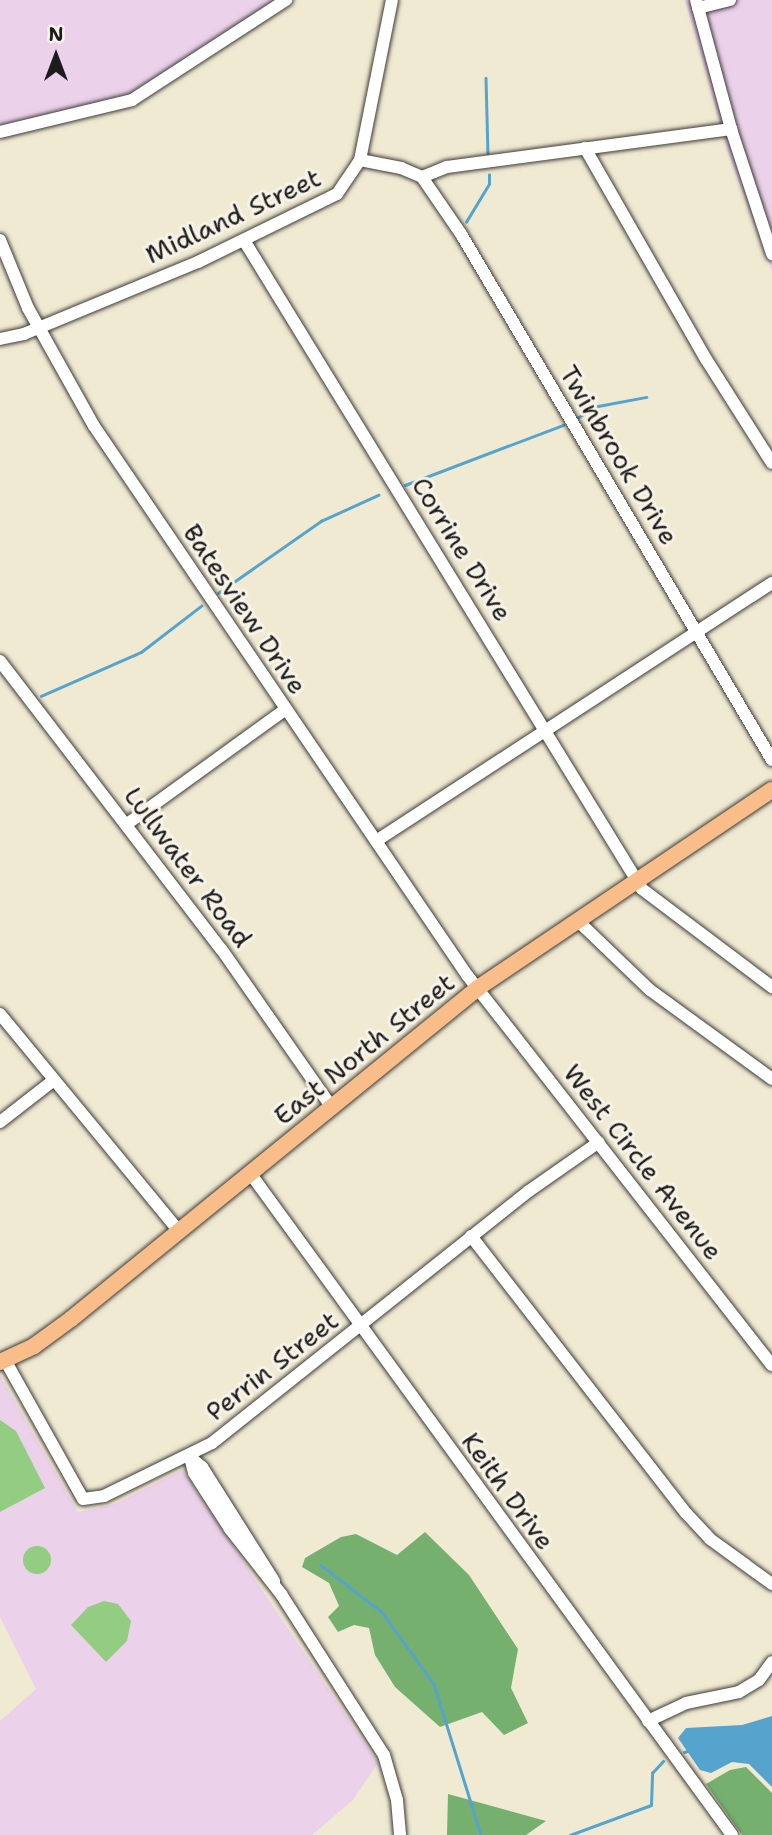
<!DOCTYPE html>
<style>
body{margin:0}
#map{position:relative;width:772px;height:1835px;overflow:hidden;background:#f1ead3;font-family:"Shantell Sans",sans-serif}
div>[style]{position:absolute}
.built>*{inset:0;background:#ecd1ea}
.green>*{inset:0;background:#93cd81}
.round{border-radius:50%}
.forest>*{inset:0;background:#76b06f}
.water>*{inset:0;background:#55a4ce}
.stream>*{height:2.5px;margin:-1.25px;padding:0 1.25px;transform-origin:1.25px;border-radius:1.25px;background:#55a4ce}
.roads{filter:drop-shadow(0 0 2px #3c3b37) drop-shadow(0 0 2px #3c3b37)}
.minor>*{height:12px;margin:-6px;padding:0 6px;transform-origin:6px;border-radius:6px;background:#fff}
.major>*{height:16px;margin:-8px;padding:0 8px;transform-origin:8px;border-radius:8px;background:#f9bd89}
span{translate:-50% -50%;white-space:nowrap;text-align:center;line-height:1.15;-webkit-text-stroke:6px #f7f3e8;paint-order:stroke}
.street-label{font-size:26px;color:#1c1c1c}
.north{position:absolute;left:21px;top:21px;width:70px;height:70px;-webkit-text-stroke:5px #f7f3e8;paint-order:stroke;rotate:0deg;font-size:19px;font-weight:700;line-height:28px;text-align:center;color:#1c1c1c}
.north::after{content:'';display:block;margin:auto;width:24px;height:32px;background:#1c1c1c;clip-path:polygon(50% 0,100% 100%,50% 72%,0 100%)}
</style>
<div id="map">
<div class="built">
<i style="clip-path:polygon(0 0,281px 0,130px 96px,0 128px)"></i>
<i style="clip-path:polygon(685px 0,772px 0,772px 272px,727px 150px)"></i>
<i style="clip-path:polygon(0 1375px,78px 1512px,115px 1504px,182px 1470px,378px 1763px,353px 1800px,312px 1835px,0 1835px,0 1721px,36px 1689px,0 1617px)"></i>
</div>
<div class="green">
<i style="clip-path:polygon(0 1420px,16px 1431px,45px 1488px,0 1512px)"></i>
<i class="round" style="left:23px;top:1546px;width:28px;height:28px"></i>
<i style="clip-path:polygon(104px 1601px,118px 1604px,131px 1621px,127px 1641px,106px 1662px,71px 1625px,88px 1607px)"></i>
</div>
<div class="forest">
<i style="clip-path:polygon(425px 1532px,469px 1575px,518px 1649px,511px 1688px,528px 1723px,504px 1735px,482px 1712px,440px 1727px,395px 1687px,375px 1655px,369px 1628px,354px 1625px,338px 1632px,328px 1617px,339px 1606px,329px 1583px,302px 1567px,305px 1558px,341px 1537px,356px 1534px,397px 1555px)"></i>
<i style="clip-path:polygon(746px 1767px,772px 1793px,772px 1835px,742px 1835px,706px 1784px,730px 1770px)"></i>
<i style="clip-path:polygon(448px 1794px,546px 1821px,526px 1835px,447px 1835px)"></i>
</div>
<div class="water">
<i style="clip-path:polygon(772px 1716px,772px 1787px,749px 1764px,732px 1762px,711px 1773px,700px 1770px,678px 1738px,686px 1728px,742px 1725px)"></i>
</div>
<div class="stream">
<i style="left:486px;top:78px;width:75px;rotate:88.5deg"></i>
<i style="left:466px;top:222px;width:44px;rotate:-58.8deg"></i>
<i style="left:489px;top:184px;width:9px;rotate:-90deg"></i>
<i style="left:577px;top:418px;width:24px;rotate:-30deg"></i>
<i style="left:598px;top:406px;width:49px;rotate:-10.6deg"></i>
<i style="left:405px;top:485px;width:169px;rotate:-20.8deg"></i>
<i style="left:218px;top:593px;width:126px;rotate:-35deg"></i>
<i style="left:321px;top:521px;width:63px;rotate:-24.5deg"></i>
<i style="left:41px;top:696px;width:109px;rotate:-23.7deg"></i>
<i style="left:141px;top:652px;width:76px;rotate:-37.5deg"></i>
<i style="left:321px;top:1565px;width:77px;rotate:37.6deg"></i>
<i style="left:382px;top:1612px;width:89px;rotate:54.2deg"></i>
<i style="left:434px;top:1684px;width:158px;rotate:72.7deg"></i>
<i style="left:684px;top:1752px;width:4px;rotate:-14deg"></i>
<i style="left:570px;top:1835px;width:86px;rotate:-20.3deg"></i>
<i style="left:651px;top:1805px;width:32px;rotate:-88deg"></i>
<i style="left:652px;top:1773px;width:16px;rotate:-47deg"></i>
</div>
<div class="roads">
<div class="minor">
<i style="left:696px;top:0;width:134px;rotate:74.8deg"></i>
<i style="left:731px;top:129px;width:132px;rotate:71.8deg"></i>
<i style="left:698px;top:8px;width:33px;rotate:-14deg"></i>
<i style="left:0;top:132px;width:136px;rotate:-13.6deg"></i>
<i style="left:132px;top:100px;width:184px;rotate:-33deg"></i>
<i style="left:585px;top:148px;width:243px;rotate:60.2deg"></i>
<i style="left:706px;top:359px;width:123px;rotate:57.6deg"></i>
<i style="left:360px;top:160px;width:42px;rotate:11deg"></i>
<i style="left:401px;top:168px;width:23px;rotate:23deg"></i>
<i style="left:422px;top:177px;width:27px;rotate:-22deg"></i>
<i style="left:447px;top:167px;width:287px;rotate:-7.6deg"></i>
<i style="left:422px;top:177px;width:69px;rotate:55.6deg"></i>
<i style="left:461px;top:234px;width:611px;rotate:59.41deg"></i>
<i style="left:0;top:240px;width:74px;rotate:67.6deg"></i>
<i style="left:28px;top:308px;width:135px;rotate:60.8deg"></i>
<i style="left:94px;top:426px;width:664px;rotate:55.81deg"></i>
<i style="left:467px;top:975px;width:495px;rotate:52deg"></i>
<i style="left:245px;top:242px;width:759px;rotate:58.47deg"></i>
<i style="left:642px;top:889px;width:163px;rotate:37deg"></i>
<i style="left:0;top:339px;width:25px;rotate:-12deg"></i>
<i style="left:24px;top:334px;width:188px;rotate:-22.5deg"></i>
<i style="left:198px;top:262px;width:155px;rotate:-26.1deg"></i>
<i style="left:337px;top:194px;width:41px;rotate:-55.9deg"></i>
<i style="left:360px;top:160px;width:163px;rotate:-78.7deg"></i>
<i style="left:0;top:661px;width:364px;rotate:52.5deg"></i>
<i style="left:222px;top:950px;width:190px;rotate:55.1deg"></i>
<i style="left:127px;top:824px;width:196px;rotate:-35.9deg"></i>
<i style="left:376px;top:841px;width:473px;rotate:-33.1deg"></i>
<i style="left:578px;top:921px;width:100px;rotate:43.8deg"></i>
<i style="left:650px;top:990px;width:151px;rotate:36.1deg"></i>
<i style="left:0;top:1014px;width:281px;rotate:50.5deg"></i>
<i style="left:0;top:1122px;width:68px;rotate:-37.9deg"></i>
<i style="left:250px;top:1173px;width:819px;rotate:53.94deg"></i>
<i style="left:471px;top:1236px;width:351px;rotate:52.2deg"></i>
<i style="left:686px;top:1513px;width:35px;rotate:47deg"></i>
<i style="left:710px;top:1539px;width:77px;rotate:36deg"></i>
<i style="left:5px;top:1360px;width:159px;rotate:60.7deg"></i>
<i style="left:83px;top:1499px;width:21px;rotate:-8deg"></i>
<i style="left:104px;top:1496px;width:120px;rotate:-26.1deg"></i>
<i style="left:212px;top:1443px;width:405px;rotate:-38.5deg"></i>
<i style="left:529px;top:1191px;width:85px;rotate:-35deg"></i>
<i style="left:190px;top:1457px;width:16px;rotate:76deg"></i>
<i style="left:194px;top:1473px;width:67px;rotate:57.3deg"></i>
<i style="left:230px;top:1529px;width:83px;rotate:51.9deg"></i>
<i style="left:281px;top:1594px;width:191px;rotate:57.4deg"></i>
<i style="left:384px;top:1755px;width:47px;rotate:73.9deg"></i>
<i style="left:397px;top:1800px;width:35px;rotate:85deg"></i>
<i style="left:190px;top:1457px;width:16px;rotate:40deg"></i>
<i style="left:202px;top:1467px;width:135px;rotate:57.7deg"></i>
<i style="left:648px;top:1721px;width:42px;rotate:-25.3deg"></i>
<i style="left:686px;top:1703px;width:54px;rotate:-11.7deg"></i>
<i style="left:739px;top:1692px;width:23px;rotate:-31deg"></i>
<i style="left:759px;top:1680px;width:22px;rotate:-54deg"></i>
</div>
<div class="major">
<i style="left:0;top:1362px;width:38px;rotate:-25deg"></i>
<i style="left:34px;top:1346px;width:46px;rotate:-36.1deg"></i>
<i style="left:71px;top:1319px;width:525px;rotate:-39.12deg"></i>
<i style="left:478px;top:988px;width:354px;rotate:-34deg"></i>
</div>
</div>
<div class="street-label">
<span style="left:233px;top:216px;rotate:-25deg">Midland Street</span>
<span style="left:619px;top:455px;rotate:59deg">Twinbrook Drive</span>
<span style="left:462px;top:549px;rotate:58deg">Corrine Drive</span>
<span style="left:245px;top:609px;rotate:56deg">Batesview Drive</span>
<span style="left:188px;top:867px;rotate:53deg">Lullwater Road</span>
<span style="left:364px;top:1049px;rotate:-39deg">East North Street</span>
<span style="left:643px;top:1162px;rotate:52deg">West Circle Avenue</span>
<span style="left:272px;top:1366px;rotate:-38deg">Perrin Street</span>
<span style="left:508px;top:1491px;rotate:54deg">Keith Drive</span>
</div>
<div class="north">N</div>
</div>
